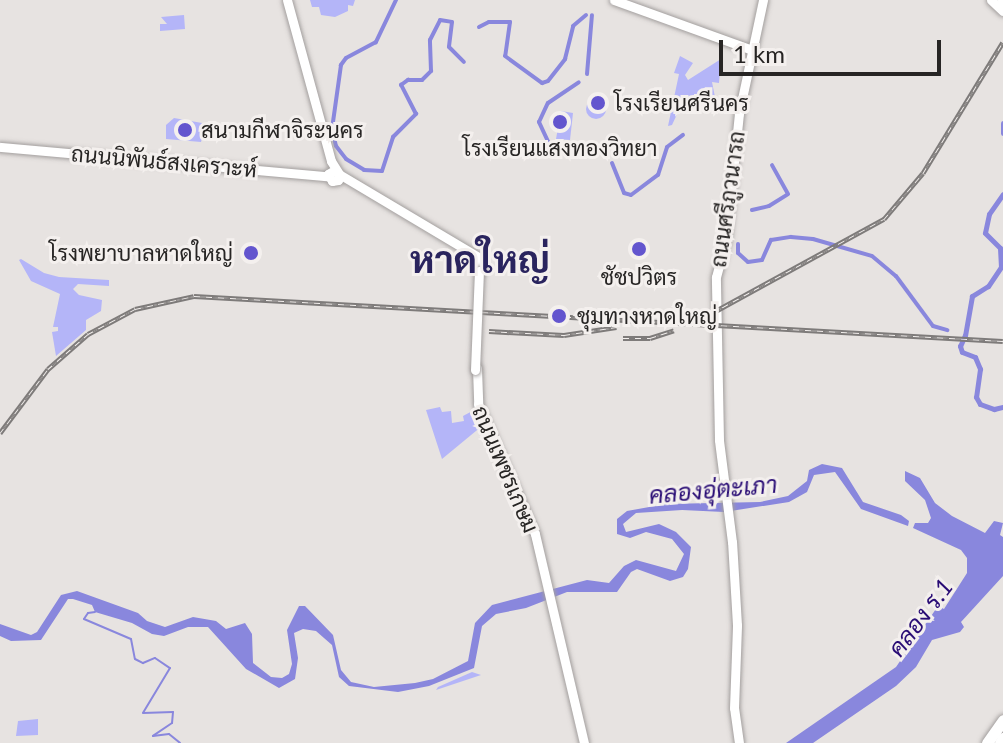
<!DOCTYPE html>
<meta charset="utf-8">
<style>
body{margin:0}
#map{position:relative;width:1003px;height:743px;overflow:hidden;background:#e7e3e1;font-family:Lato,Sarabun,sans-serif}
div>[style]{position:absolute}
.green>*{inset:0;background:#b4b5f8}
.round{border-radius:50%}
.water>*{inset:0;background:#8987dd}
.stream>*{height:2px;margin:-1px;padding:0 1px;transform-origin:1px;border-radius:1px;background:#8987dd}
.canal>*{height:4px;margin:-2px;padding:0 2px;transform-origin:2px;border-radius:2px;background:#8987dd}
.river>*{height:5px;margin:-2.5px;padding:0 2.5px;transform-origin:2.5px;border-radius:2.5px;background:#8987dd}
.roads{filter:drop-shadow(0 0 2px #a39f9e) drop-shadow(0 0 2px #a39f9e)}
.major>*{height:9px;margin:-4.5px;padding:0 4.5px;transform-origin:4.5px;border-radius:4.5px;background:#fff}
.highway>*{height:11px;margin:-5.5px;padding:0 5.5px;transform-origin:5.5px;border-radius:5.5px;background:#fff}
.rail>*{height:5px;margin-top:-2.5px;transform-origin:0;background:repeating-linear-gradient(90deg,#f4f0ee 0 6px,#7e7b7a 0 12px);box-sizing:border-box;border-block:2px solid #7e7b7a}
.bridges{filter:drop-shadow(0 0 2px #a39f9e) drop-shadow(0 0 2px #a39f9e)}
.major-bridge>*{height:9px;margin:-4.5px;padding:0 4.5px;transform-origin:4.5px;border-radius:4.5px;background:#fff}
.dots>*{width:22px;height:22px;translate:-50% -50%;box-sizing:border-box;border:4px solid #f4f0ee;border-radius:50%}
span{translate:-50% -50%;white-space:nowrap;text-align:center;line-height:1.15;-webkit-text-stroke:6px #f4f0ee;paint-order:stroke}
.poi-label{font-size:22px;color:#272524}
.left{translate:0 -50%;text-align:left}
.right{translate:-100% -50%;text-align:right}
.street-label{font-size:22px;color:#272524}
.water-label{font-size:24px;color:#290c75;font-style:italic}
.town-label{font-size:38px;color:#2a245e;font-weight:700}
.scale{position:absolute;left:719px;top:40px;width:222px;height:36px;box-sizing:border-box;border:4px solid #272524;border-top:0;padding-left:10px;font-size:24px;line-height:28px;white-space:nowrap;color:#272524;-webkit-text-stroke:6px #f4f0ee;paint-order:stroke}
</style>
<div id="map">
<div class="green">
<i style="clip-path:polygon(310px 0,355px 0,353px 6px,348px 5px,348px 11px,335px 17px,321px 15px,319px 7px,312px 7px)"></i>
<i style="clip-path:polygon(184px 15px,185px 29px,160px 31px,160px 24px,167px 24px,161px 17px)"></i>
<i style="clip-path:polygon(680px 56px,693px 63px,685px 75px,688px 80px,721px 59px,719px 83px,712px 82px,715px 97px,713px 95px,697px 107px,679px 110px,672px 125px,668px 126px,679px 74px,674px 73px)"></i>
<i class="round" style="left:586px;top:99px;width:20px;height:20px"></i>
<i style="clip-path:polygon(561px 111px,573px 113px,570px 140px,556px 139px)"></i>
<i style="clip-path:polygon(174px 118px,202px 123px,204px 130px,201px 142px,166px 139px,166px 125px)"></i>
<i style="clip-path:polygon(21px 259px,44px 273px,59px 277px,109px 280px,109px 286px,78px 284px,73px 289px,79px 295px,102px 300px,101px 311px,86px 320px,86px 330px,56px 356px,52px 332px,58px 331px,58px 327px,53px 327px,60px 294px,31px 281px,19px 260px)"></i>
<i style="clip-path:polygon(440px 407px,442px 412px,451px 411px,452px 423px,464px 421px,463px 416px,476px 409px,482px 426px,442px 459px,426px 410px)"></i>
<i style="clip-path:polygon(472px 672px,481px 675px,436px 690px,438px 687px)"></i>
<i style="clip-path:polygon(38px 719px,38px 735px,16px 736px,18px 721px)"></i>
</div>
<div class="water">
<i style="clip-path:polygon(822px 464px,842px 468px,863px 502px,901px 515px,909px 521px,908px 526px,861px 509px,835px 472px,814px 475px,807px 492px,789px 502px,724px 512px,682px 510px,636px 513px,623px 524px,626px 532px,659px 524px,676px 532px,691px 547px,688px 569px,683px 577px,670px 581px,637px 569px,631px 572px,617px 592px,567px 592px,526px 608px,496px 614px,482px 626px,474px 668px,429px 686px,398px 692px,349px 686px,339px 677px,332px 645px,316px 631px,303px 629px,294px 633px,298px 658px,295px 679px,279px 688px,246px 669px,208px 627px,188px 627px,164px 636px,152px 634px,132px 623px,95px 612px,92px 605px,73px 599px,68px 599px,41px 640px,11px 641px,0 636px,0 624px,31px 635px,37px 632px,61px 595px,77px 591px,138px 613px,147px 621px,165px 627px,193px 617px,216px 621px,226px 629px,245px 623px,252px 634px,253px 663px,271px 677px,282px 678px,289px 674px,292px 664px,287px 630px,299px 606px,305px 606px,333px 635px,341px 670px,351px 682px,374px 687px,415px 683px,433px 679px,468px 661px,475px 623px,492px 605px,587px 580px,609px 583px,624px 566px,636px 560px,676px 571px,684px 554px,672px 539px,646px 532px,630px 538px,617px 534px,617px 519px,627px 511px,666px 504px,760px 502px,788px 496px,807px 481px,809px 470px)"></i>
<i style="clip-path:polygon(905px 471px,920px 478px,935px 503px,952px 516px,985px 533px,994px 521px,1003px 523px,1000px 535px,1003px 537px,1003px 576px,961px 622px,964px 627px,960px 632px,932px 640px,916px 667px,896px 686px,813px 743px,786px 743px,896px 667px,938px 606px,944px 609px,967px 573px,967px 558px,961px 550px,913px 528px,915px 523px,928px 523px,931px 518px,925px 500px,905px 481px)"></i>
</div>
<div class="stream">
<i style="left:95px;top:612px;width:7px;rotate:172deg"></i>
<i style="left:88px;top:613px;width:7px;rotate:124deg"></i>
<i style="left:84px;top:619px;width:51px;rotate:23.1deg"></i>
<i style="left:131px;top:639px;width:20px;rotate:79deg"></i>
<i style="left:135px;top:659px;width:9px;rotate:27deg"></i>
<i style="left:143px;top:663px;width:13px;rotate:-23deg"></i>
<i style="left:155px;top:658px;width:18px;rotate:34deg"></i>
<i style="left:170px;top:668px;width:52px;rotate:121deg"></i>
<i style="left:143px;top:713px;width:30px;rotate:-2deg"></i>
<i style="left:173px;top:712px;width:11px;rotate:95deg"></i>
<i style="left:172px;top:723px;width:23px;rotate:146deg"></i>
<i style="left:153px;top:736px;width:16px;rotate:-7deg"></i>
<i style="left:169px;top:734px;width:14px;rotate:39deg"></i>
</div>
<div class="canal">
<i style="left:396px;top:0;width:47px;rotate:115.5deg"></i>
<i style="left:376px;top:42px;width:34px;rotate:152deg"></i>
<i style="left:346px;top:58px;width:9px;rotate:126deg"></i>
<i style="left:341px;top:65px;width:65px;rotate:98deg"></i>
<i style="left:332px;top:129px;width:17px;rotate:77deg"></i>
<i style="left:336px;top:146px;width:16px;rotate:52deg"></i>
<i style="left:346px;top:159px;width:21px;rotate:31deg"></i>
<i style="left:364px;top:170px;width:18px;rotate:3deg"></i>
<i style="left:382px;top:171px;width:36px;rotate:-72deg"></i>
<i style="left:393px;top:137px;width:33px;rotate:-45deg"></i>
<i style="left:416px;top:114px;width:33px;rotate:-117deg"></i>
<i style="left:401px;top:85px;width:9px;rotate:-36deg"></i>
<i style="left:408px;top:80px;width:14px"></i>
<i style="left:422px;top:80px;width:13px;rotate:-45deg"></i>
<i style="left:431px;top:71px;width:31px;rotate:-92deg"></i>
<i style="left:430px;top:40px;width:22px;rotate:-63deg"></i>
<i style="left:440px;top:20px;width:12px;rotate:9deg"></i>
<i style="left:452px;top:22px;width:25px;rotate:97deg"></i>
<i style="left:449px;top:47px;width:21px;rotate:45deg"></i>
<i style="left:479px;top:27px;width:11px;rotate:-27deg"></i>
<i style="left:489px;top:22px;width:21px"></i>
<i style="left:510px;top:22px;width:34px;rotate:98deg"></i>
<i style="left:505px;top:56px;width:46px;rotate:36.1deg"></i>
<i style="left:542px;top:83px;width:6px;rotate:-18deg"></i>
<i style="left:548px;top:81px;width:28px;rotate:-52deg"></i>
<i style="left:565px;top:59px;width:34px;rotate:-76deg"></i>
<i style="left:573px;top:26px;width:17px;rotate:-40deg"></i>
<i style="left:587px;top:74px;width:59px;rotate:-85.2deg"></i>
<i style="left:573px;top:152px;width:21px;rotate:-175deg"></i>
<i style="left:552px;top:150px;width:31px;rotate:-115deg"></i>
<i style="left:539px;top:122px;width:21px;rotate:-65deg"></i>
<i style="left:548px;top:103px;width:37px;rotate:-34deg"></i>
<i style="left:612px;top:163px;width:32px;rotate:68deg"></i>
<i style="left:624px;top:193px;width:7px;rotate:16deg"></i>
<i style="left:631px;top:195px;width:34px;rotate:-37deg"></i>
<i style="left:658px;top:175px;width:29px;rotate:-72deg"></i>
<i style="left:667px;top:147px;width:20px;rotate:-37deg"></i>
<i style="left:752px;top:210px;width:17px;rotate:-13deg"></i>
<i style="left:769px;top:206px;width:22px;rotate:-32deg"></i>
<i style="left:788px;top:194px;width:33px;rotate:-119deg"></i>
<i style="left:738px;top:244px;width:9px;rotate:90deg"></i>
<i style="left:738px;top:253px;width:13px;rotate:42deg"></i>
<i style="left:748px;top:262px;width:14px;rotate:-8deg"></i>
<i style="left:762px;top:260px;width:22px;rotate:-66deg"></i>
<i style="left:771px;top:240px;width:20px;rotate:-9deg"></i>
<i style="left:791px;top:237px;width:22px;rotate:5deg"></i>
<i style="left:813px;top:239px;width:61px;rotate:16.1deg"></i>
<i style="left:872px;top:256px;width:31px;rotate:40deg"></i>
<i style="left:896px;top:276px;width:62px;rotate:53.5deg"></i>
<i style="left:933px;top:326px;width:15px;rotate:16deg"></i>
</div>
<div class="river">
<i style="left:1003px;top:123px;width:10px;rotate:90deg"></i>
<i style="left:1003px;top:194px;width:24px;rotate:125deg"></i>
<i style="left:989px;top:214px;width:19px;rotate:102deg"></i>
<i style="left:985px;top:233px;width:21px;rotate:45deg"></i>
<i style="left:1000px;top:248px;width:19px;rotate:87deg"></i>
<i style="left:1001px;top:267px;width:23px;rotate:124deg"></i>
<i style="left:988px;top:286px;width:19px;rotate:148deg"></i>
<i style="left:972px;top:296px;width:40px;rotate:100deg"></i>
<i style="left:965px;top:335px;width:12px;rotate:114deg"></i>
<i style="left:960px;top:346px;width:6px;rotate:72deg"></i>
<i style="left:962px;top:352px;width:14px;rotate:21deg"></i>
<i style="left:975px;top:357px;width:13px;rotate:67deg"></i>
<i style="left:980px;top:369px;width:28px;rotate:98deg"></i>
<i style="left:976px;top:397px;width:8px;rotate:60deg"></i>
<i style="left:980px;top:404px;width:15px;rotate:20deg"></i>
<i style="left:994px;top:409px;width:9px;rotate:-13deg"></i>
</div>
<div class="roads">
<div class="major">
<i style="left:287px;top:0;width:167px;rotate:74.7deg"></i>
<i style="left:331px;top:161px;width:15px;rotate:58deg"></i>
<i style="left:339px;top:174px;width:6px;rotate:99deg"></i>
<i style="left:338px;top:180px;width:6px;rotate:171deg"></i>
<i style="left:332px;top:181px;width:8px;rotate:-120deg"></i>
<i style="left:328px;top:174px;width:8px;rotate:-30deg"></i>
<i style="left:614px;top:0;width:147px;rotate:19.9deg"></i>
<i style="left:991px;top:0;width:16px;rotate:43deg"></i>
<i style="left:1002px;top:0;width:1px;rotate:45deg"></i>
<i style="left:0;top:147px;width:329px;rotate:5.1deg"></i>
<i style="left:339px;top:174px;width:164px;rotate:30.8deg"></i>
<i style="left:480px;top:258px;width:13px;rotate:90deg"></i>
<i style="left:477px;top:368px;width:36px;rotate:88deg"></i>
<i style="left:478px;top:404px;width:142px;rotate:66.3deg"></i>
<i style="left:535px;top:534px;width:215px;rotate:76.8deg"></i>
<i style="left:739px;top:743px;width:35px;rotate:-98deg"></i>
<i style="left:734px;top:708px;width:83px;rotate:-87.9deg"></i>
<i style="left:737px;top:625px;width:83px;rotate:-93.4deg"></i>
<i style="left:732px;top:542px;width:103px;rotate:-97.3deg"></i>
<i style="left:719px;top:440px;width:163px;rotate:-91.1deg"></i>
<i style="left:716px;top:277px;width:39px;rotate:-75deg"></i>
<i style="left:726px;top:239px;width:127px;rotate:-84.1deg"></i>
<i style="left:739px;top:113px;width:116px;rotate:-78deg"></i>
</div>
<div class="highway">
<i style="left:987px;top:743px;width:28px;rotate:-55deg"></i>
<i style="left:1000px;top:743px;width:6px;rotate:-59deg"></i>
</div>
</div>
<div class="rail">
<i style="left:693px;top:319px;width:20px;rotate:-18deg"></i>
<i style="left:712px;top:313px;width:196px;rotate:-28.7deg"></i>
<i style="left:884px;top:219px;width:60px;rotate:-49.7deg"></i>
<i style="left:923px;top:173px;width:153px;rotate:-58.6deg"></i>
<i style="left:489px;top:331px;width:75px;rotate:3.1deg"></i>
<i style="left:564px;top:335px;width:53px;rotate:-8.7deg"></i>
<i style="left:623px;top:338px;width:27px"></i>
<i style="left:650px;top:338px;width:25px;rotate:-18deg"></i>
<i style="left:0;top:433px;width:80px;rotate:-53.1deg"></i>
<i style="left:48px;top:369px;width:53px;rotate:-41.2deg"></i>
<i style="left:88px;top:334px;width:53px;rotate:-28deg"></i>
<i style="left:135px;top:309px;width:60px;rotate:-12.4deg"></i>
<i style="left:194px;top:296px;width:810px;rotate:3.18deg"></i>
</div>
<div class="bridges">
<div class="major-bridge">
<i style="left:475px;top:370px;width:99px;rotate:-87.7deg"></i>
</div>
</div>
<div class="dots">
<i style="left:598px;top:103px;background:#6355ce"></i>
<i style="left:560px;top:122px;background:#6355ce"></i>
<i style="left:185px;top:130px;background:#6355ce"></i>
<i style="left:639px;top:249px;background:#6355ce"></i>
<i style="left:251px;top:253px;background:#6355ce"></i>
<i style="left:559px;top:316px;background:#6355ce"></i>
</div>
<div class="poi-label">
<span class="left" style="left:614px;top:103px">โรงเรียนศรีนคร</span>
<span class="left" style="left:201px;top:130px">สนามกีฬาจิระนคร</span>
<span style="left:560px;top:148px">โรงเรียนแสงทองวิทยา</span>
<span class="right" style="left:233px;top:253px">โรงพยาบาลหาดใหญ่</span>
<span style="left:639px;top:277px">ชัชปวิตร</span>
<span class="left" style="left:577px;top:316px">ชุมทางหาดใหญ่</span>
</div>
<div class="street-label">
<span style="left:164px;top:161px;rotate:5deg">ถนนนิพันธ์สงเคราะห์</span>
<span style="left:727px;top:199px;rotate:-82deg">ถนนศรีภูวนารถ</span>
<span style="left:506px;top:469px;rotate:67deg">ถนนเพชรเกษม</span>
</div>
<div class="water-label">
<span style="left:713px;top:489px;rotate:-5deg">คลองอุ่ตะเภา</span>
<span style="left:920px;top:617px;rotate:-53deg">คลอง ร.1</span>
</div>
<div class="town-label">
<span style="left:480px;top:259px">หาดใหญ่</span>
</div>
<div class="scale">1 km</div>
</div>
